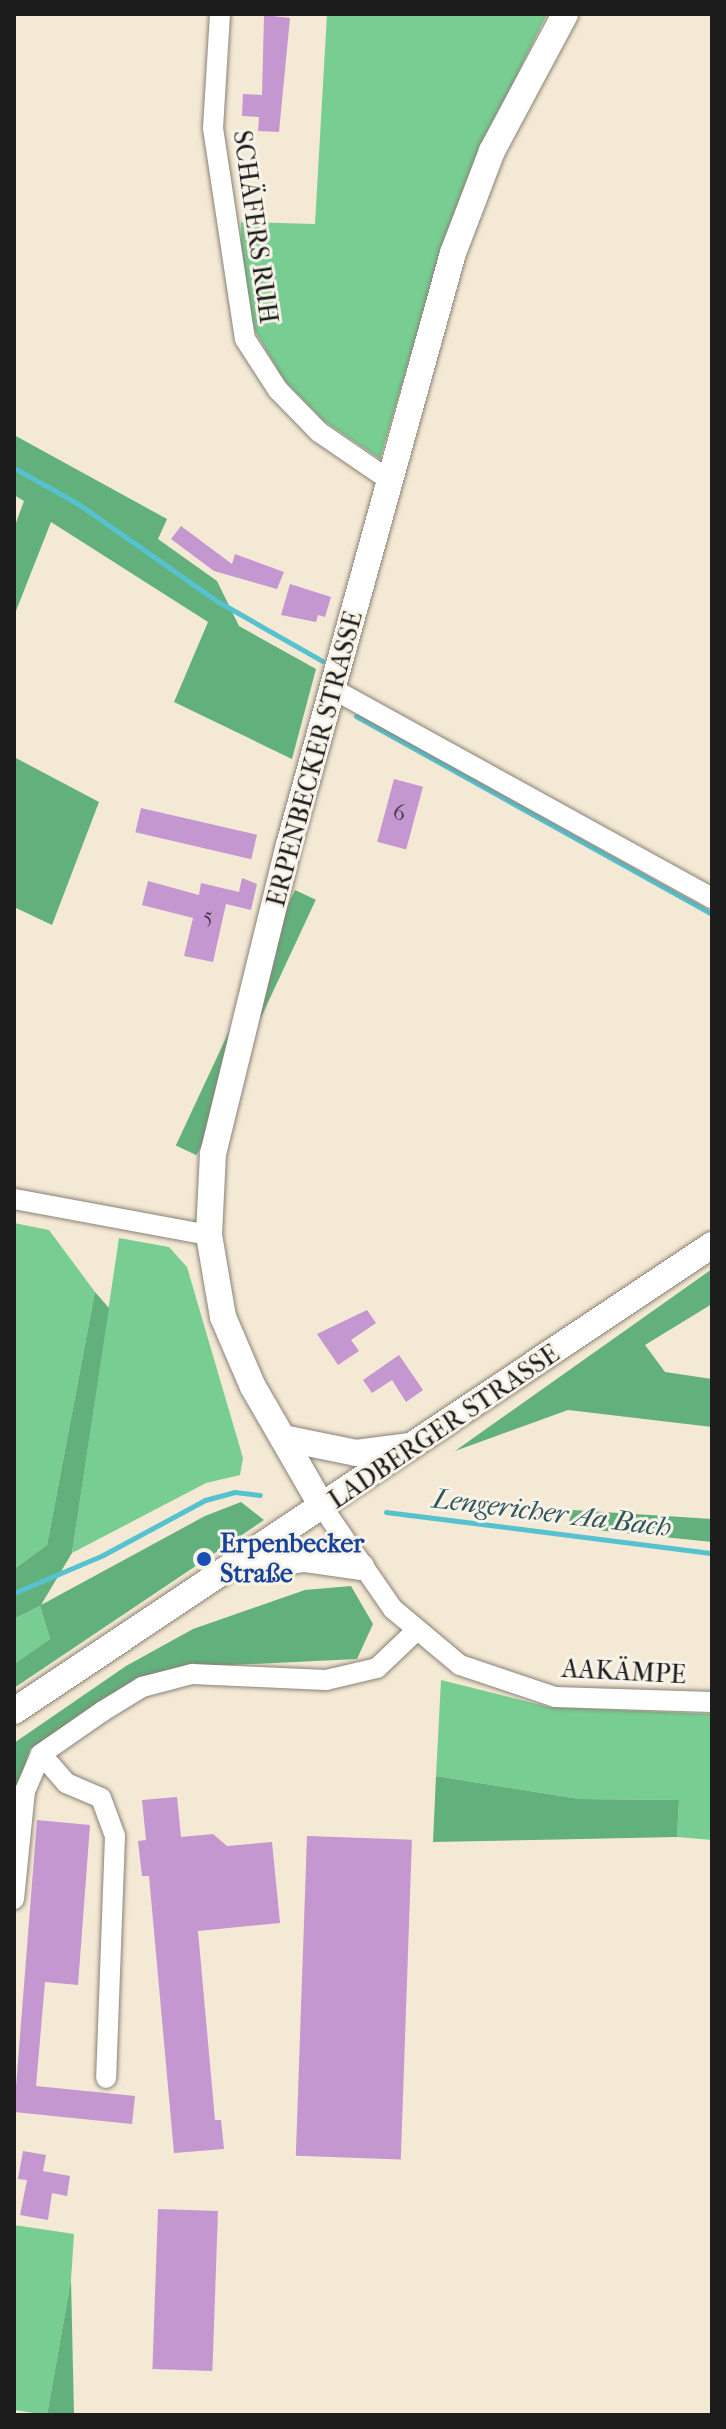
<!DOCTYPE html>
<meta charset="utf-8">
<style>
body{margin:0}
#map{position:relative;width:726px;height:2429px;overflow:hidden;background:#f4e9d4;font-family:"IM FELL French Canon",serif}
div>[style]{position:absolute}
.green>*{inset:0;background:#78ce92}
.forest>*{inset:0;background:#62b17c;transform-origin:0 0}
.stream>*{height:5px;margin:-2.5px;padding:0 2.5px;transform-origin:2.5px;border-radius:2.5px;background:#56c2cf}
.building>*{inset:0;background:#c497d1;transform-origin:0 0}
.roads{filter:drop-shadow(0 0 2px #888278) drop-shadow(0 0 2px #888278)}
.minor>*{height:20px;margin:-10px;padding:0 10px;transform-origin:10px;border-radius:10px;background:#fff}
.major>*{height:26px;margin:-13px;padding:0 13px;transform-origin:13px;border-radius:13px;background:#fff}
.dots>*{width:22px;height:22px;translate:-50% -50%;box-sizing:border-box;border:4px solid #f7f3e8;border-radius:50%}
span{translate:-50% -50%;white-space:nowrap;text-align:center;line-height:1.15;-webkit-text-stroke:6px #f7f3e8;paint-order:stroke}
.number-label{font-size:22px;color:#463b49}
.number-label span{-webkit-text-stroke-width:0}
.street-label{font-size:26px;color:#1c1c1c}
.transit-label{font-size:26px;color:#164399;font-weight:700}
.left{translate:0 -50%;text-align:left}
.water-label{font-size:28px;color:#30565b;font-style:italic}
.frame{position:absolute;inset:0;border:16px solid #1c1c1c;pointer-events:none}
</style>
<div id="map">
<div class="green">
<i style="clip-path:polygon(327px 14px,547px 14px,482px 146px,442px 249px,380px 459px,324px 421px,283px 379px,255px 331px,240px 271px,241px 222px,315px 224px)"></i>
<i style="clip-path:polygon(14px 1223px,49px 1230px,95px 1292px,47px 1545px,14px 1569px)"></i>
<i style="clip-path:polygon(119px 1238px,169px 1247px,187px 1267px,243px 1458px,240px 1475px,206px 1483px,72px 1553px)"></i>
<i style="clip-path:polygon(40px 1606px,50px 1639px,14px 1664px,14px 1619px)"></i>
<i style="clip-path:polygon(441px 1680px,549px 1707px,712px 1714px,712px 1840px,677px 1837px,679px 1800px,579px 1799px,436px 1776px)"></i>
<i style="clip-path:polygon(14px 2225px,74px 2234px,71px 2280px,47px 2415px,14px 2410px)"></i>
</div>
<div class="forest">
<i style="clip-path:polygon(14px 435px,167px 519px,158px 539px,217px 581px,239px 626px,316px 669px,292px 759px,174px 702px,208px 622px,51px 522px,14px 616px,14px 528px,24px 501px,14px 495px)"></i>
<i style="clip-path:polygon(14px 757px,99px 802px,52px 925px,14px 907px)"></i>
<i style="left:295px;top:890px;width:23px;height:282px;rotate:25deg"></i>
<i style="clip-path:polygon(712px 1269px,712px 1304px,645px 1345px,665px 1372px,712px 1379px,712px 1427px,568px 1410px,455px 1451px)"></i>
<i style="clip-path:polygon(95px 1292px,109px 1308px,72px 1553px,41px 1605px,205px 1516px,241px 1502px,264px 1520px,14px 1688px,14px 1664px,50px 1639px,40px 1606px,14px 1619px,14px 1569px,47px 1545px)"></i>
<i style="clip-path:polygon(573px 1510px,712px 1519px,712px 1542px,567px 1527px)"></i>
<i style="clip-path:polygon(351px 1586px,373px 1624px,357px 1659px,188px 1667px,94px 1706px,30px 1749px,14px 1801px,14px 1743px,126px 1666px,193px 1629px,305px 1590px)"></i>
<i style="clip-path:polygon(436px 1776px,579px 1799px,679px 1800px,677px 1837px,433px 1842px)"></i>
<i style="clip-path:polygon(71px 2280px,74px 2415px,47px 2415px)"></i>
</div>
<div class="stream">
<i style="left:14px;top:468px;width:72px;rotate:29.1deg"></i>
<i style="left:77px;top:503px;width:171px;rotate:35deg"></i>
<i style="left:217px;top:601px;width:121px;rotate:29.7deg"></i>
<i style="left:356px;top:716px;width:407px;rotate:29.1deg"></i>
<i style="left:386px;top:1512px;width:329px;rotate:7.2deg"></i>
<i style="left:14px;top:1593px;width:97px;rotate:-23.1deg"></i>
<i style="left:103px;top:1555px;width:116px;rotate:-28.3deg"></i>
<i style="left:205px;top:1500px;width:31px;rotate:-15deg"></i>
<i style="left:235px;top:1492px;width:25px;rotate:7deg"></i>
</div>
<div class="building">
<i style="clip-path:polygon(264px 15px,290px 18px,279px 132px,258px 131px,259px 117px,242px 116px,243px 94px,262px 95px)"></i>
<i style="clip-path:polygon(181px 526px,232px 564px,235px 554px,284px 572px,277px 589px,214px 571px,171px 539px)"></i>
<i style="clip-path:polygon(290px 584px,331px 597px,325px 617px,318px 615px,316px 622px,281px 615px)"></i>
<i style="left:394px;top:779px;width:30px;height:65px;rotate:15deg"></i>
<i style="left:141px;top:808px;width:119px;height:25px;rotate:13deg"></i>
<i style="clip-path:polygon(242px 878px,257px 884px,251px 910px,226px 904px,213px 962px,184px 956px,193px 918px,142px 905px,148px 881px,199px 895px,201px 883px,239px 892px)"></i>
<i style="clip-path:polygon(367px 1310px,376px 1323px,351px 1340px,359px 1351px,338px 1365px,317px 1334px)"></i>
<i style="clip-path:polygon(399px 1355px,423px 1390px,406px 1402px,392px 1380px,372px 1393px,363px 1380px)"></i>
<i style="clip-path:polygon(177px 1797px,181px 1837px,213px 1834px,227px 1846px,272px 1842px,280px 1923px,198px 1931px,215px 2120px,221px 2120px,224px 2149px,174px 2153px,149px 1876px,142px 1876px,138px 1841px,146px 1840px,142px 1800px)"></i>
<i style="clip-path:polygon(37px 1820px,90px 1825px,78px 1985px,45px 1982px,36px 2086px,135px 2096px,132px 2124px,14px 2112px)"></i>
<i style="left:307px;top:1836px;width:105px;height:320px;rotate:2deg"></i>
<i style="clip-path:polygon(23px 2151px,46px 2155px,43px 2171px,70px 2176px,67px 2196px,52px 2193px,48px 2220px,20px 2215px,27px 2180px,18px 2179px)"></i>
<i style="left:158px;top:2209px;width:60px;height:160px;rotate:2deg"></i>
</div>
<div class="roads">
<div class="minor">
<i style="left:220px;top:14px;width:114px;rotate:93.5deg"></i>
<i style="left:213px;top:128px;width:213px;rotate:81.4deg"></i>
<i style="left:245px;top:339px;width:61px;rotate:57.1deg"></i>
<i style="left:278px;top:390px;width:59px;rotate:45.7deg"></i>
<i style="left:319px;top:432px;width:85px;rotate:34.4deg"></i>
<i style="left:335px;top:690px;width:431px;rotate:28.9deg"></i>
<i style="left:14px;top:1199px;width:198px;rotate:10.5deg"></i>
<i style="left:323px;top:1508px;width:123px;rotate:55.3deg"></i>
<i style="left:393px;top:1609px;width:87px;rotate:39.9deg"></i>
<i style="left:460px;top:1665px;width:100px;rotate:18.6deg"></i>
<i style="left:555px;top:1697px;width:157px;rotate:1.8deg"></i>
<i style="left:41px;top:1754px;width:38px;rotate:49deg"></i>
<i style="left:66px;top:1783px;width:38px;rotate:23deg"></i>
<i style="left:101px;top:1798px;width:40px;rotate:69.8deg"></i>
<i style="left:115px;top:1836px;width:242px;rotate:92.1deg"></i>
<i style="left:14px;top:1899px;width:109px;rotate:-84.2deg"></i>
<i style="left:25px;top:1791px;width:40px;rotate:-66.6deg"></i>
<i style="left:41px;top:1754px;width:75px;rotate:-34.7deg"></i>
<i style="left:103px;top:1711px;width:46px;rotate:-31.6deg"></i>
<i style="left:142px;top:1687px;width:52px;rotate:-14.6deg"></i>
<i style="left:192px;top:1674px;width:134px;rotate:2.6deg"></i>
<i style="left:326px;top:1680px;width:52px;rotate:-13.2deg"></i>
<i style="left:377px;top:1668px;width:54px;rotate:-43.5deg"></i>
</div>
<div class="major">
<i style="left:283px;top:1438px;width:75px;rotate:11.6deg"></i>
<i style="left:356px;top:1453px;width:53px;rotate:-7.5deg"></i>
<i style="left:323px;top:1508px;width:140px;rotate:-120deg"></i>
<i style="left:253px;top:1387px;width:76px;rotate:-113.2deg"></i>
<i style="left:223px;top:1317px;width:83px;rotate:-99.7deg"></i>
<i style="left:209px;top:1235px;width:81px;rotate:-87.2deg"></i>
<i style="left:213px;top:1154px;width:318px;rotate:-76.2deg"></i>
<i style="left:289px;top:845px;width:614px;rotate:-74.52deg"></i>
<i style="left:453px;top:253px;width:109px;rotate:-69.1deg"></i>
<i style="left:492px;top:151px;width:155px;rotate:-61.9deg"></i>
<i style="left:245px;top:1567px;width:60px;rotate:-7.7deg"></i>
<i style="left:304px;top:1559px;width:58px;rotate:8deg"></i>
<i style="left:14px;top:1711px;width:839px;rotate:-33.73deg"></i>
</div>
</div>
<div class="dots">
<i style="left:204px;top:1559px;background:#1a4fb4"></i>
</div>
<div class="number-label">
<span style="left:399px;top:814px">6</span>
<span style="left:208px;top:917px">5</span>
</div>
<div class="street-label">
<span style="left:255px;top:227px;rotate:82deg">SCHÄFERS RUH</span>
<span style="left:315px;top:759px;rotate:-75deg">ERPENBECKER STRASSE</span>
<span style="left:444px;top:1427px;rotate:-34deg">LADBERGER STRASSE</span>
<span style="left:624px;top:1672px;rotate:3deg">AAKÄMPE</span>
</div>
<div class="transit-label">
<span class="left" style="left:220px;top:1559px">Erpenbecker<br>Straße</span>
</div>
<div class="water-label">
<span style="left:552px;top:1513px;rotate:7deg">Lengericher Aa Bach</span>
</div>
<div class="frame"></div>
</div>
